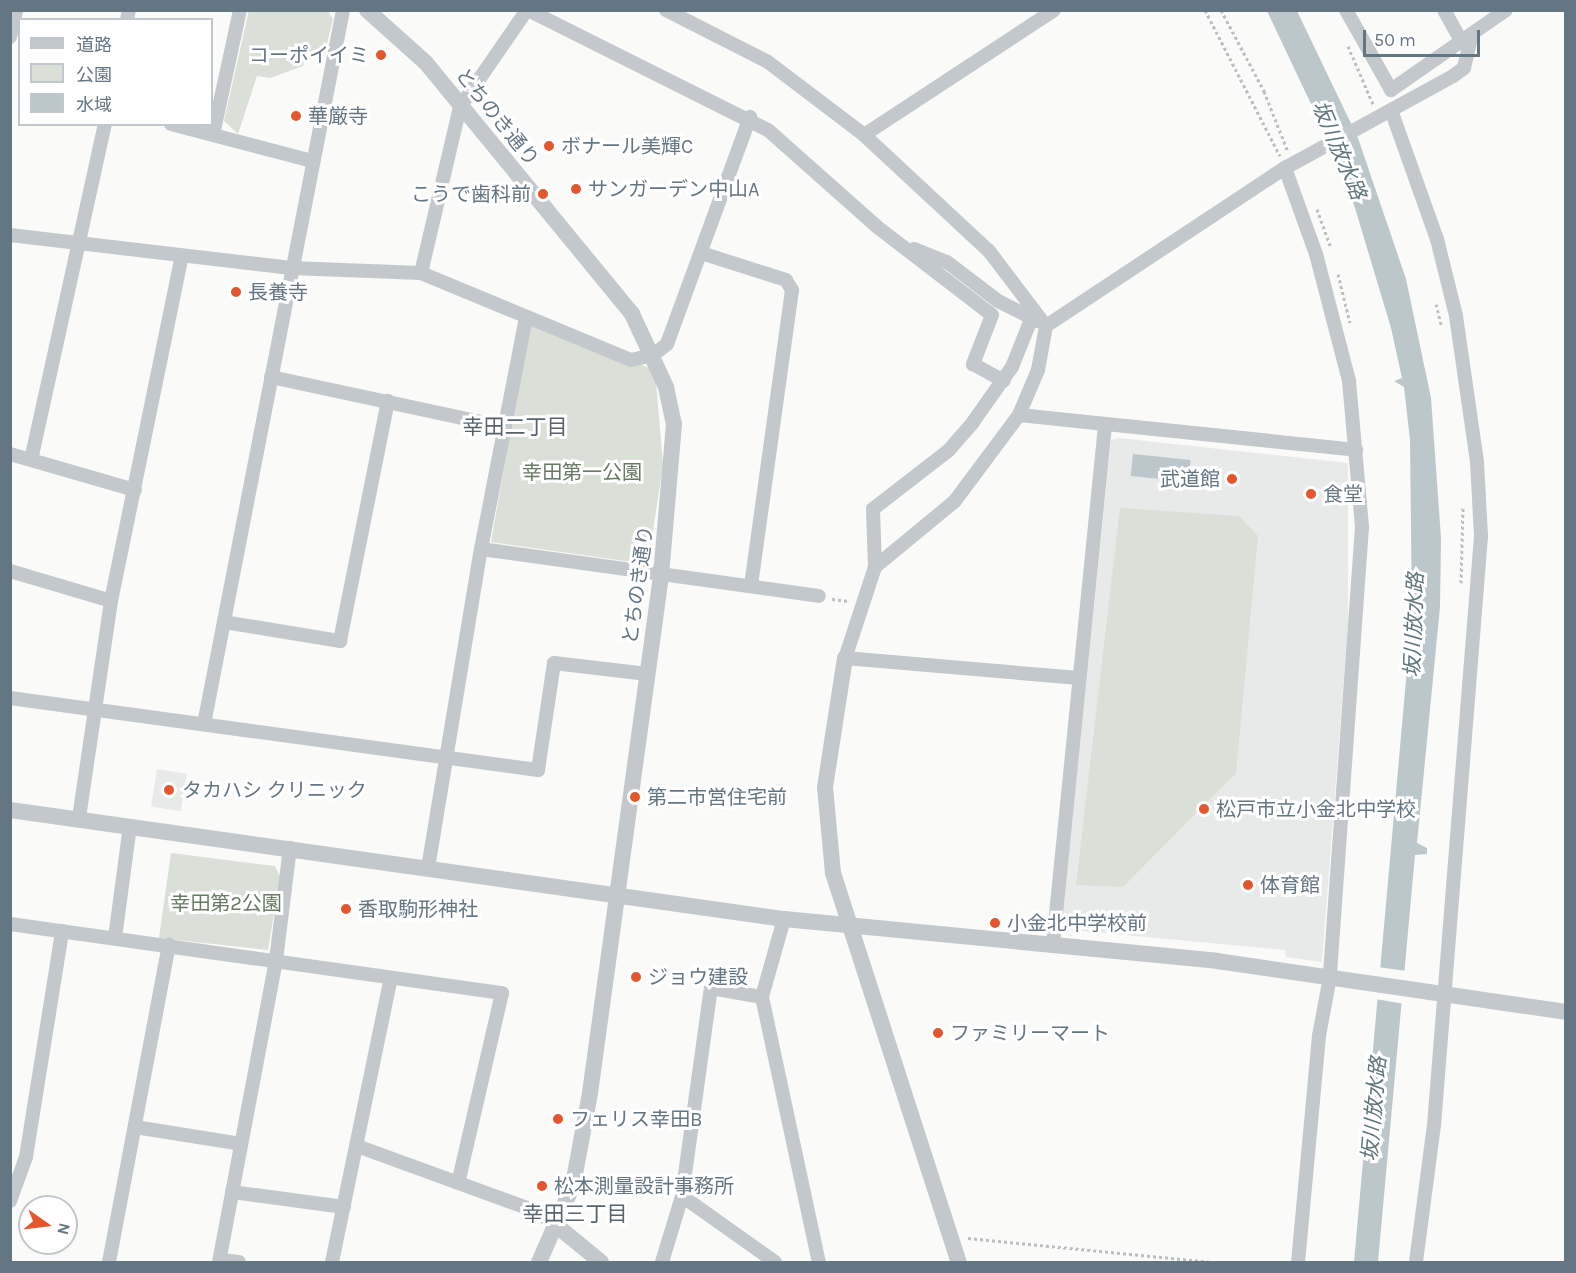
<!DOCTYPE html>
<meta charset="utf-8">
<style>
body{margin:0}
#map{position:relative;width:1576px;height:1273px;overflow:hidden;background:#fafaf8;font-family:Karla,"Noto Sans JP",sans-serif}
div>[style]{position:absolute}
.built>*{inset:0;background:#e8e9e9;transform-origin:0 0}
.green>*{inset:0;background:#dadfd7}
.water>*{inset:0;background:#bbc7cb;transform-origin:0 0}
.pier>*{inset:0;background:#fafaf8}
.path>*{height:3px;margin-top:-1.5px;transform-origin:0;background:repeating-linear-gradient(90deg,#bbbfc2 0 3px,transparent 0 6px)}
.minor>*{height:14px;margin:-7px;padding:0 7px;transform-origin:7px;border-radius:7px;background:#c3c8cc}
.tertiary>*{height:16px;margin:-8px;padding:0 8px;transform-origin:8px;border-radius:8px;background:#c3c8cc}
.dots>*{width:16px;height:16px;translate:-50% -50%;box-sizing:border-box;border:3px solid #fff;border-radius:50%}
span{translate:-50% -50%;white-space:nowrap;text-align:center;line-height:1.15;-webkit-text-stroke:6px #fff;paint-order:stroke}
.poi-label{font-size:20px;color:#657683}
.right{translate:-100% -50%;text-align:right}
.left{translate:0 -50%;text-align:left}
.street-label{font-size:20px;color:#657683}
.park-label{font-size:20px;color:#687a64}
.water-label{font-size:21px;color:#60757c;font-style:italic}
.neighbourhood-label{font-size:21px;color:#57646e}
.frame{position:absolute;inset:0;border:12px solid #657683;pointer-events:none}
.legend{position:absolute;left:18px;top:18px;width:195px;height:108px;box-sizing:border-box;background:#fff;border:2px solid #c1c8cd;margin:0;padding:8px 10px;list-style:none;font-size:18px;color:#657683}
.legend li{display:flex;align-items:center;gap:12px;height:30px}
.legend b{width:30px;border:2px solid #c1c8cd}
.north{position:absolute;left:18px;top:1195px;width:60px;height:60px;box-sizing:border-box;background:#fff;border:2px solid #c1c8cd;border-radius:50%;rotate:104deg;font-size:16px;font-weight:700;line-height:24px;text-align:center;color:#657683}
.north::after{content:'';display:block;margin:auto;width:21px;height:27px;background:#e4572e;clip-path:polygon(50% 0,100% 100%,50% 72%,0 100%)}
.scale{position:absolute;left:1363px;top:30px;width:117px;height:27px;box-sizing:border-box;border:3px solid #657683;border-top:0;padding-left:8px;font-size:18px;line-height:21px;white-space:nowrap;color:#657683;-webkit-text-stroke:4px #fff;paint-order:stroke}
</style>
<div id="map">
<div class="built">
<i style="clip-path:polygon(1119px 438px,1348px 463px,1348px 626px,1322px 962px,1286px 957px,1285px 950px,1071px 930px,1062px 922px,1111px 440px)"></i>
<i style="left:157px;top:769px;width:30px;height:38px;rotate:9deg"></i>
</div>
<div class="green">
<i style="clip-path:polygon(249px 10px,328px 11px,333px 19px,324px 56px,307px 55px,303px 66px,270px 78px,257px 76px,238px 134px,224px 121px)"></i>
<i style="clip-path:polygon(529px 323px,655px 370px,663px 465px,649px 557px,639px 563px,491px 542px)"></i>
<i style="clip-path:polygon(1120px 508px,1239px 516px,1258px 536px,1236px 773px,1123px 887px,1076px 885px)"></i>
<i style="clip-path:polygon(171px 853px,275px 866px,280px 877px,268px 950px,159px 938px)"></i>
</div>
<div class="water">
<i style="clip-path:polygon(1267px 11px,1297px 11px,1358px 138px,1406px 279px,1431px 398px,1441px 538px,1440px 607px,1417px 843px,1427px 848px,1427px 854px,1415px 855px,1378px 1262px,1354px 1262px,1412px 613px,1410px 440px,1404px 387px,1394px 381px,1402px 378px,1391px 328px,1346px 178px)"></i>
<i style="left:1133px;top:454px;width:58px;height:22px;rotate:6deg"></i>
</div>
<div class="pier">
<i style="clip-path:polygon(1377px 967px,1407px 971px,1405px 1004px,1375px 999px)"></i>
</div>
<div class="path">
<i style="left:1205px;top:10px;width:164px;rotate:62.8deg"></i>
<i style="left:1221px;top:10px;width:92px;rotate:62deg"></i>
<i style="left:1264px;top:91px;width:66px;rotate:68.5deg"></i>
<i style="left:1348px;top:46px;width:63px;rotate:66.7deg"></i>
<i style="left:1317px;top:209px;width:41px;rotate:70.3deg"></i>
<i style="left:1338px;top:274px;width:50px;rotate:76.2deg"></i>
<i style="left:1436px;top:304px;width:21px;rotate:76deg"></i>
<i style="left:1461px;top:583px;width:77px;rotate:-88.5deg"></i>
<i style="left:832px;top:599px;width:17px;rotate:7deg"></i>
<i style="left:968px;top:1238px;width:245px;rotate:5.6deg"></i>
</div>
<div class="minor">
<i style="left:528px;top:10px;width:268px;rotate:26.6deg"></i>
<i style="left:768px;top:130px;width:144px;rotate:41.6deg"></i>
<i style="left:876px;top:226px;width:146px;rotate:37.5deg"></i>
<i style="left:992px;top:315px;width:53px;rotate:111.2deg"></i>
<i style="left:973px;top:364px;width:35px;rotate:29deg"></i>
<i style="left:666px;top:10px;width:114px;rotate:27deg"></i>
<i style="left:768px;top:62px;width:121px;rotate:37.2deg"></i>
<i style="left:864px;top:135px;width:171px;rotate:42.9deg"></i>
<i style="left:989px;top:251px;width:94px;rotate:52.8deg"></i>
<i style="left:1046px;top:326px;width:45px;rotate:100.3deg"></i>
<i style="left:1038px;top:370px;width:49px;rotate:112.9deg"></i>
<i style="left:1019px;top:415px;width:107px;rotate:126.7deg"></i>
<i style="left:955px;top:501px;width:104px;rotate:140.5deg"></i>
<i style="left:875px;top:567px;width:96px;rotate:108.2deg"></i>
<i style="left:845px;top:658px;width:235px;rotate:4.9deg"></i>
<i style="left:1346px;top:10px;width:92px;rotate:60.6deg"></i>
<i style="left:1391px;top:90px;width:140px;rotate:-34.8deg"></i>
<i style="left:1444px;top:10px;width:37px;rotate:61deg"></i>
<i style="left:127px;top:20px;width:10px;rotate:-79deg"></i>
<i style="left:10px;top:37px;width:28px;rotate:-77deg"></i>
<i style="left:1391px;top:110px;width:137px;rotate:70.4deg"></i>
<i style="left:1437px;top:239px;width:79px;rotate:76.1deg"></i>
<i style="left:1456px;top:316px;width:148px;rotate:81.8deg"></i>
<i style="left:1477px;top:462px;width:74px;rotate:86.9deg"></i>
<i style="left:1481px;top:536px;width:591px;rotate:94.56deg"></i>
<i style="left:1434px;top:1125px;width:138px;rotate:97.5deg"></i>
<i style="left:171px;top:124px;width:146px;rotate:14.7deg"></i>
<i style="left:213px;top:135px;width:128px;rotate:-77.8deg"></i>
<i style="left:864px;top:135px;width:227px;rotate:-33.3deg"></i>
<i style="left:1285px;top:168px;width:91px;rotate:70.2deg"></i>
<i style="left:1316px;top:254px;width:131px;rotate:75.4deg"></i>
<i style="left:1349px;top:381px;width:147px;rotate:84.9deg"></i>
<i style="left:1362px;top:527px;width:451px;rotate:94.1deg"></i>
<i style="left:1330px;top:977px;width:60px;rotate:100.6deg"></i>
<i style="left:1319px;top:1036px;width:227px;rotate:95.3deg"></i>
<i style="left:10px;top:235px;width:283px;rotate:6.7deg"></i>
<i style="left:291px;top:268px;width:130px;rotate:2.2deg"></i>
<i style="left:421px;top:273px;width:227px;rotate:22.5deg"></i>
<i style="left:631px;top:360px;width:23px;rotate:-13deg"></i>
<i style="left:653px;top:355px;width:18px;rotate:-38deg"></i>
<i style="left:667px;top:344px;width:242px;rotate:-69.9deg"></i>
<i style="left:914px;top:249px;width:35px;rotate:22deg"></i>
<i style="left:947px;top:262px;width:64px;rotate:37.4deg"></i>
<i style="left:998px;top:301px;width:45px;rotate:26.6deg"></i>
<i style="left:701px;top:253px;width:89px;rotate:17.6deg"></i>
<i style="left:786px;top:280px;width:12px;rotate:59deg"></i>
<i style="left:792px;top:290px;width:299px;rotate:97.9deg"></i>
<i style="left:421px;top:273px;width:171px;rotate:-76.8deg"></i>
<i style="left:460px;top:107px;width:118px;rotate:-55.4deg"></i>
<i style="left:1046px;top:326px;width:287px;rotate:-33.5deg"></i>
<i style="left:1285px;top:168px;width:192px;rotate:-28.7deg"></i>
<i style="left:1453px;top:76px;width:14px;rotate:-36deg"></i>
<i style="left:1464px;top:68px;width:35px;rotate:-77deg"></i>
<i style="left:271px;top:377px;width:239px;rotate:12.1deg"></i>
<i style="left:1019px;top:415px;width:339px;rotate:5.9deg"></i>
<i style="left:10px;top:454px;width:130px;rotate:16.1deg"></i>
<i style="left:31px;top:460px;width:344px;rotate:-77.6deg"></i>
<i style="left:481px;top:549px;width:341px;rotate:7.9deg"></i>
<i style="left:875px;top:567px;width:58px;rotate:-92deg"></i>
<i style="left:873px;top:509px;width:96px;rotate:-37.8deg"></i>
<i style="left:949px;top:450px;width:37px;rotate:-49deg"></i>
<i style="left:973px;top:422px;width:67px;rotate:-54.7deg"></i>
<i style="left:1012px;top:367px;width:54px;rotate:-68.2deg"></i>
<i style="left:10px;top:571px;width:105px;rotate:16.5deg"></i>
<i style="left:224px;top:622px;width:118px;rotate:9.3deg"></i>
<i style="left:340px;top:641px;width:245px;rotate:-78.7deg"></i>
<i style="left:10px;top:698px;width:533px;rotate:7.77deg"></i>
<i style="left:538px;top:770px;width:108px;rotate:-81.5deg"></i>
<i style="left:554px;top:663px;width:94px;rotate:6.7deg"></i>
<i style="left:204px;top:724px;width:727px;rotate:-78.98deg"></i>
<i style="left:79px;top:818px;width:219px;rotate:-81.6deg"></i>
<i style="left:111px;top:601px;width:352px;rotate:-78.4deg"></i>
<i style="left:428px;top:868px;width:323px;rotate:-80.6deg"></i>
<i style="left:481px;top:549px;width:235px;rotate:-79deg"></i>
<i style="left:784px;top:919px;width:81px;rotate:105.8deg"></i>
<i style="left:762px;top:997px;width:271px;rotate:77.9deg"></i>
<i style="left:10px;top:924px;width:497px;rotate:8deg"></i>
<i style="left:502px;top:993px;width:195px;rotate:103deg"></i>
<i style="left:115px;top:938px;width:113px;rotate:-82.4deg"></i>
<i style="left:1053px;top:944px;width:521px;rotate:-84.27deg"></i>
<i style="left:135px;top:1127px;width:107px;rotate:9.1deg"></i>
<i style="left:357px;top:1146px;width:193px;rotate:20deg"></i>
<i style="left:538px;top:1212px;width:24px;rotate:36deg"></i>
<i style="left:232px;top:1192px;width:113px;rotate:7.6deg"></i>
<i style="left:682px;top:1196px;width:114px;rotate:35.4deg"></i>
<i style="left:10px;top:1201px;width:47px;rotate:-70deg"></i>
<i style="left:26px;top:1157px;width:229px;rotate:-80.9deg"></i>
<i style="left:220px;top:1260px;width:19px;rotate:6deg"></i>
<i style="left:109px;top:1262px;width:323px;rotate:-79.3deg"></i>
<i style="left:219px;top:1262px;width:307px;rotate:-79.3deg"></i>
<i style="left:276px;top:960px;width:113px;rotate:-82.9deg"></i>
<i style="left:332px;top:1262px;width:290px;rotate:-78.3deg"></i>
<i style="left:662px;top:1262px;width:69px;rotate:-73.1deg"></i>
<i style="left:682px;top:1196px;width:210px;rotate:-82.1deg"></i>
<i style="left:711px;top:988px;width:52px;rotate:10deg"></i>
</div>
<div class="tertiary">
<i style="left:367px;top:10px;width:79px;rotate:41.9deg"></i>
<i style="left:426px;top:63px;width:325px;rotate:50.6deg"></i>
<i style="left:632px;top:314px;width:81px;rotate:65deg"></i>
<i style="left:666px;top:387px;width:38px;rotate:78deg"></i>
<i style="left:674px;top:424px;width:153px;rotate:94.9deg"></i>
<i style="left:661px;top:576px;width:522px;rotate:97.82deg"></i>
<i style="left:590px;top:1093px;width:94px;rotate:100.5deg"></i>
<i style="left:573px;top:1185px;width:84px;rotate:113.8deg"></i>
<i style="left:845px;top:658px;width:131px;rotate:98.8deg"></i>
<i style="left:825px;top:787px;width:86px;rotate:84.7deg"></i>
<i style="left:833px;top:873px;width:409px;rotate:72.1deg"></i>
<i style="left:10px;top:810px;width:782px;rotate:8.02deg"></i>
<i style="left:784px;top:919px;width:435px;rotate:5.5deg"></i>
<i style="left:1217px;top:961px;width:353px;rotate:8.3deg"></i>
<i style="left:557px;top:1226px;width:57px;rotate:39.3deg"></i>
</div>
<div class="dots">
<i style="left:381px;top:55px;background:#e4572e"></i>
<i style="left:296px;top:116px;background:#e4572e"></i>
<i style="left:549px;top:146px;background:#e4572e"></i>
<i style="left:576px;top:189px;background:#e4572e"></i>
<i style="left:543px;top:194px;background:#e4572e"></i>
<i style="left:236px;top:292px;background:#e4572e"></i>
<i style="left:1232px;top:479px;background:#e4572e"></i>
<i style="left:1311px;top:494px;background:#e4572e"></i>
<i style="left:169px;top:790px;background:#e4572e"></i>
<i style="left:635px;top:797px;background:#e4572e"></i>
<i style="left:1204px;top:809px;background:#e4572e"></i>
<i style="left:1248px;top:885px;background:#e4572e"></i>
<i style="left:346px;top:909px;background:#e4572e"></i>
<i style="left:995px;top:923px;background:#e4572e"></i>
<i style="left:636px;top:977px;background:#e4572e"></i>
<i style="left:938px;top:1033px;background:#e4572e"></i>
<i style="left:558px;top:1119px;background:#e4572e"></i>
<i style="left:542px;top:1186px;background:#e4572e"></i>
</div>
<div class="poi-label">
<span class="right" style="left:369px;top:55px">コーポイイミ</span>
<span class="left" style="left:308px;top:116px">華厳寺</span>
<span class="left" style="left:561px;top:146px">ボナール美輝C</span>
<span class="left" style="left:588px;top:189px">サンガーデン中山A</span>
<span class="right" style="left:531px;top:194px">こうで歯科前</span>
<span class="left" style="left:248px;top:292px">長養寺</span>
<span class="right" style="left:1220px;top:479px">武道館</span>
<span class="left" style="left:1323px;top:494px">食堂</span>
<span class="left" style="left:182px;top:790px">タカハシ クリニック</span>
<span class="left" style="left:647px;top:797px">第二市営住宅前</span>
<span class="left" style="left:1216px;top:809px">松戸市立小金北中学校</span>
<span class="left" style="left:1260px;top:885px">体育館</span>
<span class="left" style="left:358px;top:909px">香取駒形神社</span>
<span class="left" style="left:1007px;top:923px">小金北中学校前</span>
<span class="left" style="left:648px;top:977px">ジョウ建設</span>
<span class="left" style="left:950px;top:1033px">ファミリーマート</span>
<span class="left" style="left:570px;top:1119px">フェリス幸田B</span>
<span class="left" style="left:554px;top:1186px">松本測量設計事務所</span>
</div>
<div class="street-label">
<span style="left:497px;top:117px;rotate:51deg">とちのき通り</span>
<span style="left:638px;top:585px;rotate:-82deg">とちのき通り</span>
</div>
<div class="park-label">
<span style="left:582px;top:472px">幸田第一公園</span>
<span style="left:226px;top:903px">幸田第2公園</span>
</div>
<div class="water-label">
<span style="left:1339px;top:150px;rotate:67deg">坂川放水路</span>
<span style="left:1414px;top:625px;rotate:-88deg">坂川放水路</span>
<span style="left:1374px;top:1109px;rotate:-85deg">坂川放水路</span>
</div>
<div class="neighbourhood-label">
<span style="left:515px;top:427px">幸田二丁目</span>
<span style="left:575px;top:1214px">幸田三丁目</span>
</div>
<div class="frame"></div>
<ul class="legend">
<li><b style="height:8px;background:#c3c8cc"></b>道路</li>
<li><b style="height:16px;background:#dadfd7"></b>公園</li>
<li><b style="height:16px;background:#bbc7cb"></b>水域</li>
</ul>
<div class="north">N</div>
<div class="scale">50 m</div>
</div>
